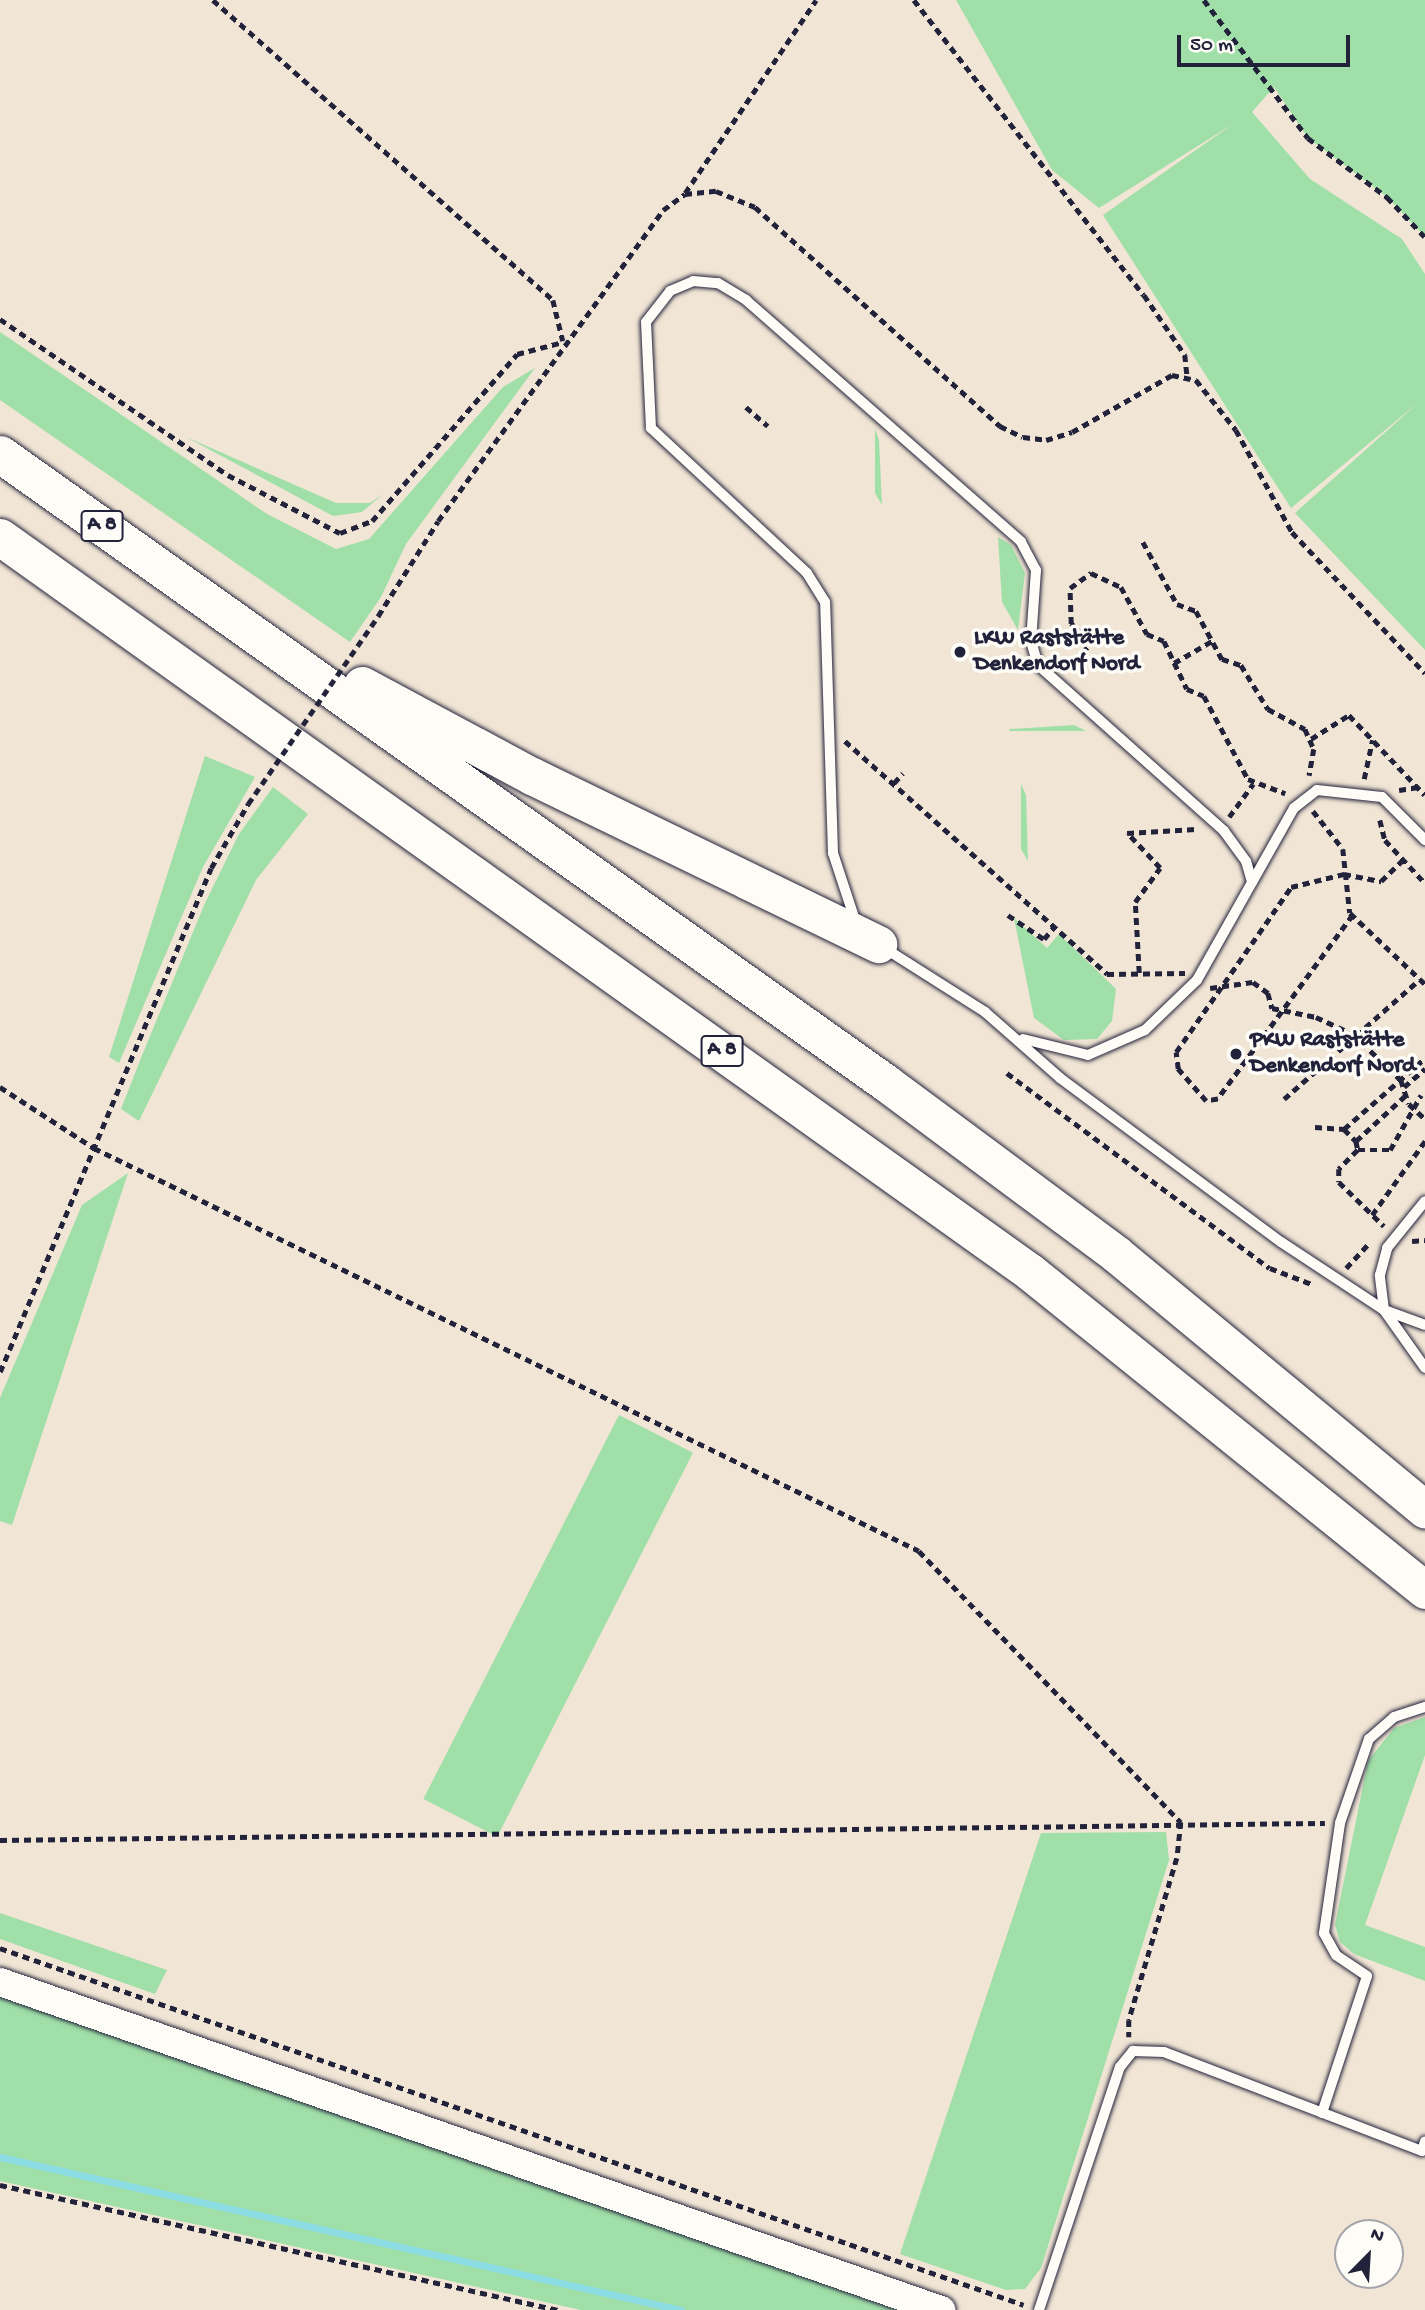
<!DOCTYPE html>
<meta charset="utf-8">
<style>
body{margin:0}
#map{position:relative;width:1425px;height:2310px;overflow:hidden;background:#f1e5d5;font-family:"Gochi Hand",sans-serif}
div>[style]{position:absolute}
.green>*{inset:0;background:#a0dfa8;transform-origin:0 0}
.stream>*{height:7px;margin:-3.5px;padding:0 3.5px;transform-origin:3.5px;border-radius:3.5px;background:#8bdce3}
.path>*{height:4.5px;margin-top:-2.25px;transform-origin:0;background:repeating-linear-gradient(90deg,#22223b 0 7px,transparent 0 12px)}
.roads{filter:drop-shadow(0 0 2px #22223b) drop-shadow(0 0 2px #22223b)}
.lane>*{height:10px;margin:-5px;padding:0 5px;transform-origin:5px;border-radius:5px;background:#fdfcf7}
.secondary>*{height:28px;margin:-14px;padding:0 14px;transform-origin:14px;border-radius:14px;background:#fdfcf7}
.highway>*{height:37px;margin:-18.5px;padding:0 18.5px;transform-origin:18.5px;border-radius:18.5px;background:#fdfcf7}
.path-bridge>*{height:4.5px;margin-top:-2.25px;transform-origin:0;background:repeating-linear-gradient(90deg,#22223b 0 7px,transparent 0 12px)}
.dots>*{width:19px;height:19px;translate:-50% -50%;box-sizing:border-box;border:4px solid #fdfcf7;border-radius:50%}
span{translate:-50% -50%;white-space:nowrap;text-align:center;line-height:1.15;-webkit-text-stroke:7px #fdfcf7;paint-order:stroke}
.shield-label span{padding:2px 5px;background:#fdfcf7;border:2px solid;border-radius:5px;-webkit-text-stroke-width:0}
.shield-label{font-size:21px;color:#22223b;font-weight:700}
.poi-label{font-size:23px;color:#22223b;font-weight:700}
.left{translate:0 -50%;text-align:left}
.north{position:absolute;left:1334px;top:2219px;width:70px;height:70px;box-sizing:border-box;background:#fdfcf7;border:2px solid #a5a5ac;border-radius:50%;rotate:24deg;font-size:19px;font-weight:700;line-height:28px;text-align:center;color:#22223b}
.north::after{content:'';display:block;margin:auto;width:24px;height:32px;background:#22223b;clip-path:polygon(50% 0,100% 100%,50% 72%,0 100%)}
.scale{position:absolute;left:1177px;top:35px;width:173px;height:32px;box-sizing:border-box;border:4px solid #22223b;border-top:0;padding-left:9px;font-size:21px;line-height:24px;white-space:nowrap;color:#22223b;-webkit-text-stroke:5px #fdfcf7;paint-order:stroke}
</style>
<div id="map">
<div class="green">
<i style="clip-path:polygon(956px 0,1425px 0,1425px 237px,1387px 197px,1308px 138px,1274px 87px,1252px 112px,1310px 179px,1402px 239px,1425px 274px,1425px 650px,1295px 513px,1419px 402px,1291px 508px,1103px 215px,1233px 124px,1099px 208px,1052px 170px)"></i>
<i style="clip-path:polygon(0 332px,267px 514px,336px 549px,369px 539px,503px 387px,535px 368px,406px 544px,381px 597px,350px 642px,0 400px)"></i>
<i style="clip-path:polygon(875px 429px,879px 440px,882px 505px,875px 493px)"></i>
<i style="clip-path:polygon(186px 437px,336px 503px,370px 503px,383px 494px,362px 512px,333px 516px)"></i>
<i style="clip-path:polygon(998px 537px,1011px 545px,1025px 573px,1018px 630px,1002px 602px)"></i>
<i style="clip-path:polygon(1074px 725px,1086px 731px,1009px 731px,1010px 729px)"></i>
<i style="clip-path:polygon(205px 756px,255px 777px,203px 867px,119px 1063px,109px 1057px)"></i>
<i style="clip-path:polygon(1021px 784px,1026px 795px,1028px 861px,1021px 849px)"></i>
<i style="clip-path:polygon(273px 787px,308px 814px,256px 880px,139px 1121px,121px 1109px,143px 1053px,205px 903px,239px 834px)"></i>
<i style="clip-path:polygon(1014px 918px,1047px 948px,1059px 934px,1116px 989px,1112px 1021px,1097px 1039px,1064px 1040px,1034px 1018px)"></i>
<i style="clip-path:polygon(128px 1173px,12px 1525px,0 1521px,0 1398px,82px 1205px)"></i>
<i style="left:619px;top:1415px;width:83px;height:431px;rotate:27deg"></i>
<i style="clip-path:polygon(1425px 1717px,1425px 1755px,1365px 1925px,1425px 1947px,1425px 1981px,1354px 1954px,1340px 1942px,1335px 1925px,1368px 1761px,1394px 1728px)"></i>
<i style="clip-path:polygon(1166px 1832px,1169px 1860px,1041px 2268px,1025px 2289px,1006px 2290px,900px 2254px,1041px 1833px)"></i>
<i style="clip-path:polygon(0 1913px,167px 1970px,155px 1994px,0 1939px)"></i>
<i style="clip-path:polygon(0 1994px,907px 2310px,581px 2310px,0 2181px)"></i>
</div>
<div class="stream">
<i style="left:0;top:2157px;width:698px;rotate:12.66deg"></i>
</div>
<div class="path">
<i style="left:213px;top:0;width:453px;rotate:41.4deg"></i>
<i style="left:553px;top:300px;width:42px;rotate:76.3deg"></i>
<i style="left:914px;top:0;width:374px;rotate:52.1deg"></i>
<i style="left:1144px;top:295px;width:73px;rotate:55.7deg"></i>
<i style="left:1185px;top:355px;width:19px;rotate:84deg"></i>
<i style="left:1204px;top:0;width:173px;rotate:53deg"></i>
<i style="left:1308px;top:138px;width:99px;rotate:36.8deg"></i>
<i style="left:1387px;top:197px;width:55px;rotate:46.5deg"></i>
<i style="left:685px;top:193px;width:233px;rotate:-55.8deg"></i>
<i style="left:0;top:319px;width:276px;rotate:34.4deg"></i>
<i style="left:228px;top:475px;width:126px;rotate:27.4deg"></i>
<i style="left:340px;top:533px;width:34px;rotate:-21deg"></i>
<i style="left:372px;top:521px;width:221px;rotate:-49deg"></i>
<i style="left:517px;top:354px;width:48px;rotate:-14.6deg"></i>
<i style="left:746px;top:407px;width:29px;rotate:41deg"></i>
<i style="left:1143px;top:542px;width:71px;rotate:61.3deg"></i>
<i style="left:1177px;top:604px;width:20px;rotate:20deg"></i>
<i style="left:1196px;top:611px;width:55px;rotate:61.6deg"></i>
<i style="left:1222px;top:659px;width:20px;rotate:18deg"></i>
<i style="left:1241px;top:665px;width:52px;rotate:58.5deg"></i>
<i style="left:1268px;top:709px;width:42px;rotate:28.4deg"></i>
<i style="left:1305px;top:729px;width:22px;rotate:66deg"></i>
<i style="left:1314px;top:749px;width:27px;rotate:100deg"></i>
<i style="left:378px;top:616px;width:112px;rotate:-57.7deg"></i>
<i style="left:438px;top:521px;width:384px;rotate:-54.1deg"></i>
<i style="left:663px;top:210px;width:27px;rotate:-36deg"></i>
<i style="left:685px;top:194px;width:31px;rotate:-6deg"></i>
<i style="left:716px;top:191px;width:42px;rotate:22.3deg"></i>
<i style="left:755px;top:207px;width:329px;rotate:41.8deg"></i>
<i style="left:1000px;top:426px;width:25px;rotate:26deg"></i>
<i style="left:1023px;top:437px;width:23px;rotate:7deg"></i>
<i style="left:1046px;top:440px;width:27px;rotate:-17deg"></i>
<i style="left:1072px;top:432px;width:115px;rotate:-29.7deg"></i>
<i style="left:1172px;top:375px;width:25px;rotate:12deg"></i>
<i style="left:1196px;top:380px;width:64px;rotate:51.3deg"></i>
<i style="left:1236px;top:430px;width:116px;rotate:61.2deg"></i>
<i style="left:1292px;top:532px;width:194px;rotate:46.7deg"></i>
<i style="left:1174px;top:663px;width:44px;rotate:-30.1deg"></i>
<i style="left:1066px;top:670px;width:37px;rotate:-47deg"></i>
<i style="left:1091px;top:643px;width:28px;rotate:-136deg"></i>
<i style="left:1071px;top:624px;width:36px;rotate:-92deg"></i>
<i style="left:1070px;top:588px;width:26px;rotate:-36deg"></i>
<i style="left:1091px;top:573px;width:33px;rotate:25deg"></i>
<i style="left:1121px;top:587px;width:54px;rotate:61deg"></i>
<i style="left:1147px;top:634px;width:18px;rotate:22deg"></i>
<i style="left:1164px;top:641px;width:53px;rotate:64.4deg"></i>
<i style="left:1187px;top:689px;width:18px;rotate:22deg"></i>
<i style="left:1204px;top:696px;width:94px;rotate:62.1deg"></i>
<i style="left:1248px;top:779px;width:40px;rotate:21deg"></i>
<i style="left:1311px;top:739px;width:45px;rotate:-32.3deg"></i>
<i style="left:1349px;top:715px;width:110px;rotate:46.5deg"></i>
<i style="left:845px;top:741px;width:351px;rotate:41.6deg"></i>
<i style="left:1107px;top:974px;width:78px;rotate:-0.7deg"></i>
<i style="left:1364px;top:779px;width:40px;rotate:-78deg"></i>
<i style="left:894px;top:783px;width:13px;rotate:-48deg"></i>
<i style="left:1399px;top:790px;width:18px;rotate:-9deg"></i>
<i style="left:1313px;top:811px;width:48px;rotate:51.7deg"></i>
<i style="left:1343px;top:849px;width:64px;rotate:83.8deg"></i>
<i style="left:1350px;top:913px;width:103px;rotate:43.4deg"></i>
<i style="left:1229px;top:817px;width:41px;rotate:-54deg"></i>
<i style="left:1380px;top:820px;width:21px;rotate:76deg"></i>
<i style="left:1385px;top:840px;width:59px;rotate:47.1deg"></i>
<i style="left:1008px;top:915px;width:43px;rotate:33.7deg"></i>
<i style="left:1044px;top:939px;width:17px;rotate:-50deg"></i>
<i style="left:1353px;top:915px;width:228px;rotate:126.3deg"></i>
<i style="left:1218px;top:1099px;width:12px;rotate:171deg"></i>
<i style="left:1206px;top:1101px;width:43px;rotate:-131.2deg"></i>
<i style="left:1178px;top:1069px;width:17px;rotate:-97deg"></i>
<i style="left:1176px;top:1052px;width:201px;rotate:-55.1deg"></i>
<i style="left:1291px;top:887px;width:55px;rotate:-13.8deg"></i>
<i style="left:1344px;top:874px;width:38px;rotate:11deg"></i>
<i style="left:1381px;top:881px;width:30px;rotate:-44deg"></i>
<i style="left:1139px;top:973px;width:71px;rotate:-93.2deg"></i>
<i style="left:1135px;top:902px;width:42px;rotate:-53.7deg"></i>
<i style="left:1160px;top:868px;width:48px;rotate:-133.3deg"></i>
<i style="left:1127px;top:833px;width:69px;rotate:-3.3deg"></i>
<i style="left:1210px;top:988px;width:43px;rotate:-7.9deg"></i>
<i style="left:1253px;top:982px;width:19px;rotate:36deg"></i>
<i style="left:1268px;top:993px;width:16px;rotate:75deg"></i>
<i style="left:1272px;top:1008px;width:45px;rotate:11.6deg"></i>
<i style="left:1316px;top:1017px;width:41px;rotate:24.7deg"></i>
<i style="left:1353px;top:1034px;width:66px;rotate:43.8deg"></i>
<i style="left:1401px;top:1080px;width:25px;rotate:72deg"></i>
<i style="left:1409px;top:1104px;width:22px;rotate:43deg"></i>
<i style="left:1007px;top:1073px;width:327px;rotate:36.6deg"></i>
<i style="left:1270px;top:1268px;width:47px;rotate:21.1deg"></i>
<i style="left:0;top:1087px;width:112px;rotate:33deg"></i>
<i style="left:94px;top:1148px;width:918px;rotate:26.03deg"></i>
<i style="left:919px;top:1551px;width:377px;rotate:46deg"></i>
<i style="left:1181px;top:1822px;width:36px;rotate:96deg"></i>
<i style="left:1177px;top:1858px;width:169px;rotate:106.5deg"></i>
<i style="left:1129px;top:2020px;width:17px;rotate:90deg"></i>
<i style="left:1404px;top:1087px;width:28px;rotate:-41deg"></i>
<i style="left:1284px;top:1099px;width:180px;rotate:-41.4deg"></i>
<i style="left:1315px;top:1127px;width:29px;rotate:4deg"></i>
<i style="left:1344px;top:1129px;width:17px;rotate:45deg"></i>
<i style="left:1356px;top:1141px;width:9px;rotate:77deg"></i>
<i style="left:1358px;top:1150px;width:27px;rotate:135deg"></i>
<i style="left:1339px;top:1169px;width:13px;rotate:90deg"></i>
<i style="left:1339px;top:1182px;width:63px;rotate:44.4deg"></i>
<i style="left:1344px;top:1129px;width:108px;rotate:-41.2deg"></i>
<i style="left:1356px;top:1141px;width:68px;rotate:-42.6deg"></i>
<i style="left:1358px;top:1150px;width:32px"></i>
<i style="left:1390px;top:1150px;width:63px;rotate:-60.6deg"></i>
<i style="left:1372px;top:1215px;width:91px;rotate:-54.4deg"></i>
<i style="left:1412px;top:1241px;width:13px;rotate:-4deg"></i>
<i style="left:1346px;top:1268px;width:35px;rotate:-47deg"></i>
<i style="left:0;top:1372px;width:546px;rotate:-67.28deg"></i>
<i style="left:211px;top:868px;width:74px;rotate:-60deg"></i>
<i style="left:0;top:1840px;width:1325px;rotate:-0.74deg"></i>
<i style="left:0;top:1948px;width:1084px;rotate:19.22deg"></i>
<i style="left:0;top:2185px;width:572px;rotate:12.63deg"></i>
</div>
<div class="roads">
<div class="lane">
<i style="left:855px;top:920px;width:71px;rotate:-108.2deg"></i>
<i style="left:833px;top:853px;width:251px;rotate:-91.8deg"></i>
<i style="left:825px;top:602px;width:34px;rotate:-122deg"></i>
<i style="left:807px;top:573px;width:213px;rotate:-137.1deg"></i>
<i style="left:651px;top:428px;width:106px;rotate:-92.7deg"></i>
<i style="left:646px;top:322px;width:39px;rotate:-52deg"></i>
<i style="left:670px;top:291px;width:25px;rotate:-23deg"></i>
<i style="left:693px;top:281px;width:25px;rotate:5deg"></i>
<i style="left:718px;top:283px;width:33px;rotate:31deg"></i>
<i style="left:746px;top:300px;width:366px;rotate:41.3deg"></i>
<i style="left:1021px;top:542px;width:32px;rotate:62deg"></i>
<i style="left:1036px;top:570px;width:71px;rotate:94deg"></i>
<i style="left:1031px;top:641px;width:25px;rotate:74deg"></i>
<i style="left:1038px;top:665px;width:249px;rotate:41.7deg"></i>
<i style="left:1224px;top:831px;width:37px;rotate:54deg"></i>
<i style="left:1246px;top:861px;width:22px;rotate:74deg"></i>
<i style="left:881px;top:946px;width:123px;rotate:32.4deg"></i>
<i style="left:985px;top:1012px;width:100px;rotate:41.3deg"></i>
<i style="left:1060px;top:1078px;width:275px;rotate:36.6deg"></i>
<i style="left:1281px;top:1242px;width:123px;rotate:33.4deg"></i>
<i style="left:1384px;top:1310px;width:71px;rotate:54.7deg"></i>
<i style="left:1023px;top:1039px;width:67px;rotate:13.8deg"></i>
<i style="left:1088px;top:1055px;width:62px;rotate:-23.7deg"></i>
<i style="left:1145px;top:1030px;width:72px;rotate:-43.9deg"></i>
<i style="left:1197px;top:980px;width:197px;rotate:-60.6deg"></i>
<i style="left:1294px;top:808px;width:29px;rotate:-38deg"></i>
<i style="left:1317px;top:790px;width:65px;rotate:6.1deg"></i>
<i style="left:1382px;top:797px;width:61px;rotate:45deg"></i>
<i style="left:1384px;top:1310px;width:35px;rotate:-97deg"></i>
<i style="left:1380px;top:1275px;width:28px;rotate:-75deg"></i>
<i style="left:1387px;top:1248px;width:60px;rotate:-51deg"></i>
<i style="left:1387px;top:1311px;width:40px;rotate:20.2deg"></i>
<i style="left:1322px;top:2113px;width:144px;rotate:-71.8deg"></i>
<i style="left:1367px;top:1976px;width:37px;rotate:-146deg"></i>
<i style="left:1336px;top:1955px;width:25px;rotate:-119deg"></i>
<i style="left:1324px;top:1933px;width:111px;rotate:-81.7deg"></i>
<i style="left:1340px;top:1823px;width:89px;rotate:-71deg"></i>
<i style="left:1369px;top:1739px;width:33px;rotate:-41deg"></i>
<i style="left:1394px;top:1717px;width:33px;rotate:-18deg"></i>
<i style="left:1039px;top:2310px;width:256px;rotate:-71.6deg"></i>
<i style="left:1120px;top:2067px;width:21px;rotate:-51deg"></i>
<i style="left:1133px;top:2051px;width:31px;rotate:2deg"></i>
<i style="left:1164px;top:2052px;width:276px;rotate:21deg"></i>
<i style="left:1422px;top:2151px;width:10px;rotate:-73deg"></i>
</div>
<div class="secondary">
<i style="left:0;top:1982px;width:997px;rotate:19.22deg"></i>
</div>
<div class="highway">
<i style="left:0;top:454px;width:1087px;rotate:35.37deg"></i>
<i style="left:886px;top:1083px;width:287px;rotate:36.6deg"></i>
<i style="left:1116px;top:1254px;width:401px;rotate:39.6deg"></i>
<i style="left:0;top:537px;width:1265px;rotate:35.51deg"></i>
<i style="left:1030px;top:1272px;width:507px;rotate:38.84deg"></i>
<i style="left:362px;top:685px;width:193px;rotate:28.2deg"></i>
<i style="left:532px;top:776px;width:385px;rotate:25.9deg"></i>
</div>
</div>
<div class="path-bridge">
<i style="left:248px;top:804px;width:229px;rotate:-55.3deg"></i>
</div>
<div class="dots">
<i style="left:960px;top:652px;background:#22223b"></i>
<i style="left:1236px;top:1054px;background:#22223b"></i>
</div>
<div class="shield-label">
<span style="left:102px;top:526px">A 8</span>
<span style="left:722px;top:1051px">A 8</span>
</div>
<div class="poi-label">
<span class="left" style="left:974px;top:652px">LKW Raststätte<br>Denkendorf Nord</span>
<span class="left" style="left:1250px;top:1054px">PKW Raststätte<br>Denkendorf Nord</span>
</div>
<div class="north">N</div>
<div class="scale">50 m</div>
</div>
